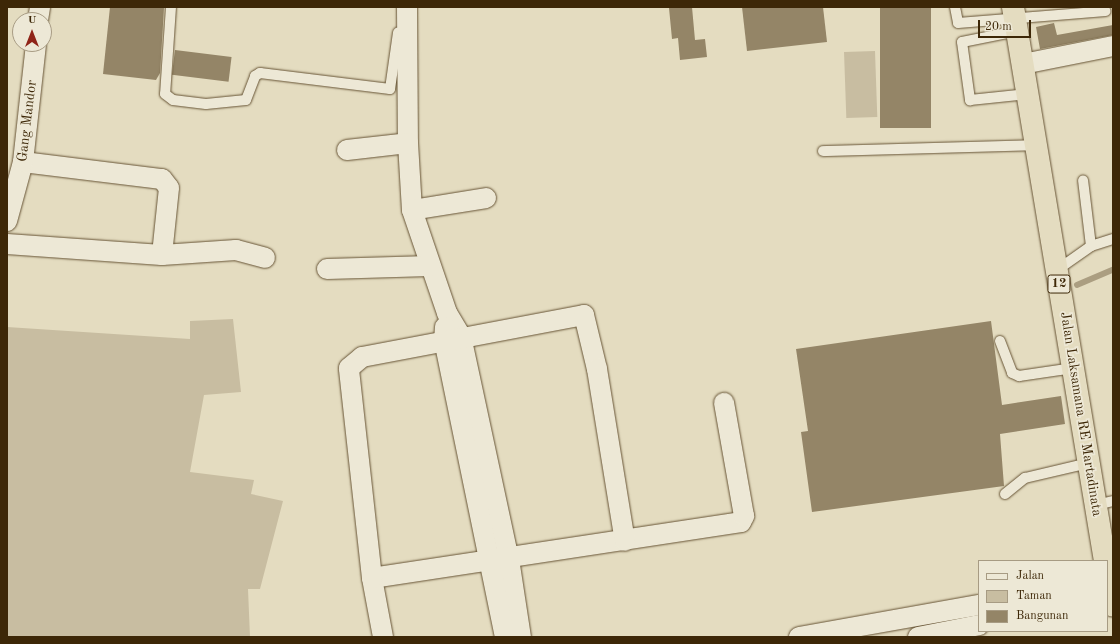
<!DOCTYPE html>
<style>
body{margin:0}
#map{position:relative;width:1120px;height:644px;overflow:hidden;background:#e4dcc0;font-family:"Old Standard TT",serif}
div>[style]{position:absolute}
.green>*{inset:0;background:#c8bda1;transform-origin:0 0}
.stream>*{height:5.5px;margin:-2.75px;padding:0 2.75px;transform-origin:2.75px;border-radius:2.75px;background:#ab9e81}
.building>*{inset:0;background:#948567;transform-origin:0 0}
.roads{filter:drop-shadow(0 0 1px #675435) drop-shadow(0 0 1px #675435)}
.lane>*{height:10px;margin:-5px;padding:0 5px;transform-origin:5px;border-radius:5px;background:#ede8d6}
.street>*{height:20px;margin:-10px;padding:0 10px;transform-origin:10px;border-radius:10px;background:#ede8d6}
.highway>*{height:22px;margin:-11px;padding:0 11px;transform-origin:11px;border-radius:11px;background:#e4dcc0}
span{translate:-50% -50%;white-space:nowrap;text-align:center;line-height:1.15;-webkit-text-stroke:3.5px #ede8d6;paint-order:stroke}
.shield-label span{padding:1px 3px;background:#ede8d6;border:1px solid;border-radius:3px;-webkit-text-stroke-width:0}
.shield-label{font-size:13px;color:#3d2707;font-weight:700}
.street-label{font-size:14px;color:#3d2707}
.frame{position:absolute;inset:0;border:8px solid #3d2707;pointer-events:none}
.legend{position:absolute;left:978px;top:560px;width:130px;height:72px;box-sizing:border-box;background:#ede8d6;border:1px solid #a79b83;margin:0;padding:5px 7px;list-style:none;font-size:12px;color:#3d2707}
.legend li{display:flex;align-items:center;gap:8px;height:20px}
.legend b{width:20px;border:1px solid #a79b83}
.north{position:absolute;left:12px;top:12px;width:40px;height:40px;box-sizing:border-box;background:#ede8d6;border:1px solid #a79b83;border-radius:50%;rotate:0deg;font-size:11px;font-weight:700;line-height:16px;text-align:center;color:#3d2707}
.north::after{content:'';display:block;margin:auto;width:14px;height:18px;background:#8f2418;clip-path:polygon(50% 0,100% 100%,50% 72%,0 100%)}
.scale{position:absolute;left:978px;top:20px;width:53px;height:18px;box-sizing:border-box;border:2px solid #3d2707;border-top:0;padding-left:5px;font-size:12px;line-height:14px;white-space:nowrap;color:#3d2707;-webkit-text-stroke:3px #ede8d6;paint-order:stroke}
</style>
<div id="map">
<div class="green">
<i style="left:875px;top:51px;width:66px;height:31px;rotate:88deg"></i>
<i style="clip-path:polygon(233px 319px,241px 392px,204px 395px,190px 472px,254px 480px,251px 494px,283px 501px,260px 589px,248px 589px,250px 637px,7px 637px,7px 327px,190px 339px,190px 321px)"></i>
</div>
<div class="stream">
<i style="left:1077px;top:285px;width:39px;rotate:-23deg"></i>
</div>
<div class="building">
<i style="clip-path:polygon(110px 7px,164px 7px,160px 73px,156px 80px,103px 74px)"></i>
<i style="clip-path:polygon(692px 7px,695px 40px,705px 39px,707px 57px,680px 60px,678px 38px,672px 39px,669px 8px)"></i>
<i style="clip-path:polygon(742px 7px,823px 7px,827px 42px,747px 51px)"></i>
<i style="left:880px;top:7px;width:51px;height:121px"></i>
<i style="clip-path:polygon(1054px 23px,1057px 35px,1113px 25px,1113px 35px,1040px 49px,1036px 27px)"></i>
<i style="left:175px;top:50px;width:57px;height:25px;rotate:7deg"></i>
<i style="clip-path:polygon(991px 321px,1002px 405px,1061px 396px,1065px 424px,1000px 434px,1004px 486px,812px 512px,801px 432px,808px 431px,796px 349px)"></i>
</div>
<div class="roads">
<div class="lane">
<i style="left:171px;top:7px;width:87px;rotate:93.9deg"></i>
<i style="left:165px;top:94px;width:10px;rotate:37deg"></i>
<i style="left:173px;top:100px;width:33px;rotate:7deg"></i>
<i style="left:206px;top:104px;width:40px;rotate:-5.7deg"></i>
<i style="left:246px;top:100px;width:26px;rotate:-69deg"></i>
<i style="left:255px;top:76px;width:6px;rotate:-31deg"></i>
<i style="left:260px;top:73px;width:131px;rotate:7deg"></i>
<i style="left:390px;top:89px;width:57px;rotate:-81.9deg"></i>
<i style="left:955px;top:7px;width:16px;rotate:79deg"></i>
<i style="left:958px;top:23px;width:148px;rotate:-4.6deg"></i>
<i style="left:1017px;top:31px;width:56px;rotate:168.7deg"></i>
<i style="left:962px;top:42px;width:59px;rotate:82.1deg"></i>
<i style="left:970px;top:100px;width:58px;rotate:-5.9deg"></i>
<i style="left:823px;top:151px;width:213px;rotate:-1.6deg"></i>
<i style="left:1091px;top:246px;width:23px;rotate:-18deg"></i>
<i style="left:1057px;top:270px;width:42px;rotate:-35.2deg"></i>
<i style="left:1091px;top:246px;width:66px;rotate:-96.9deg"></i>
<i style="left:1000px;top:341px;width:34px;rotate:69deg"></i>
<i style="left:1012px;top:373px;width:8px;rotate:23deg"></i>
<i style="left:1019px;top:376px;width:55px;rotate:-8.4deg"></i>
<i style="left:1005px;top:494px;width:26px;rotate:-39deg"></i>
<i style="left:1025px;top:478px;width:66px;rotate:-13.2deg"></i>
<i style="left:1096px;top:505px;width:17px;rotate:-13deg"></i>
</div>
<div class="street">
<i style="left:407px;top:7px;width:136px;rotate:89.6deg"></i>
<i style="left:408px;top:143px;width:67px;rotate:86.6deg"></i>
<i style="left:412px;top:210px;width:109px;rotate:71.2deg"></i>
<i style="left:447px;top:313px;width:27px;rotate:59deg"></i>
<i style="left:461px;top:336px;width:228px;rotate:77.9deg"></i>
<i style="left:509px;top:559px;width:79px;rotate:81.3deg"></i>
<i style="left:38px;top:20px;width:13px;rotate:-81deg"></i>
<i style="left:1023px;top:64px;width:92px;rotate:-11.3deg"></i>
<i style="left:347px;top:150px;width:61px;rotate:-6.5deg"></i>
<i style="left:23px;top:162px;width:140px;rotate:7deg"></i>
<i style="left:162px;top:179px;width:11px;rotate:52deg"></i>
<i style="left:169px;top:188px;width:67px;rotate:96deg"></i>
<i style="left:412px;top:210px;width:75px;rotate:-9.2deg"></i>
<i style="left:7px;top:221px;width:61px;rotate:-74.8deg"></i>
<i style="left:23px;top:162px;width:119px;rotate:-83.7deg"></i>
<i style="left:7px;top:244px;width:155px;rotate:4.1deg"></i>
<i style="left:162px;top:255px;width:74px;rotate:-3.9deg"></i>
<i style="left:236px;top:250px;width:30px;rotate:15deg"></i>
<i style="left:327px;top:269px;width:103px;rotate:-1.7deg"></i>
<i style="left:445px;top:327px;width:13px;rotate:94deg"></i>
<i style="left:444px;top:340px;width:303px;rotate:78.4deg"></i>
<i style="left:372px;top:578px;width:373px;rotate:-8.6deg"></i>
<i style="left:741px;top:522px;width:7px;rotate:-63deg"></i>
<i style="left:744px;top:516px;width:115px;rotate:-100deg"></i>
<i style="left:383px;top:637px;width:60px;rotate:-100.6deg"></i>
<i style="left:372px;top:578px;width:211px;rotate:-96.3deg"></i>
<i style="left:349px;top:368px;width:17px;rotate:-40deg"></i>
<i style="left:362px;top:357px;width:226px;rotate:-10.7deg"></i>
<i style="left:584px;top:315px;width:56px;rotate:76.5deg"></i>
<i style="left:597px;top:369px;width:174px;rotate:80.8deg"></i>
<i style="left:799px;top:637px;width:183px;rotate:-10.1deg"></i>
<i style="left:918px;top:637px;width:62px;rotate:-11.1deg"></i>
</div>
<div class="highway">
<i style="left:1013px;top:7px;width:562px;rotate:80.57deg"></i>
<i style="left:1107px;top:570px;width:36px;rotate:81deg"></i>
</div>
</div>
<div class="shield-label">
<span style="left:1059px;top:284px">12</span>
</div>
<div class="street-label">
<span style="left:27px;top:121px;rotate:-83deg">Gang Mandor</span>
<span style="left:1081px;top:414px;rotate:81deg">Jalan Laksamana RE Martadinata</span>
</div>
<div class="frame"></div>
<ul class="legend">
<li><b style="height:5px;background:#ede8d6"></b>Jalan</li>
<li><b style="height:11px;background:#c8bda1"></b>Taman</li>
<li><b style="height:11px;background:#948567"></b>Bangunan</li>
</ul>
<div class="north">U</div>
<div class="scale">20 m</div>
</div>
